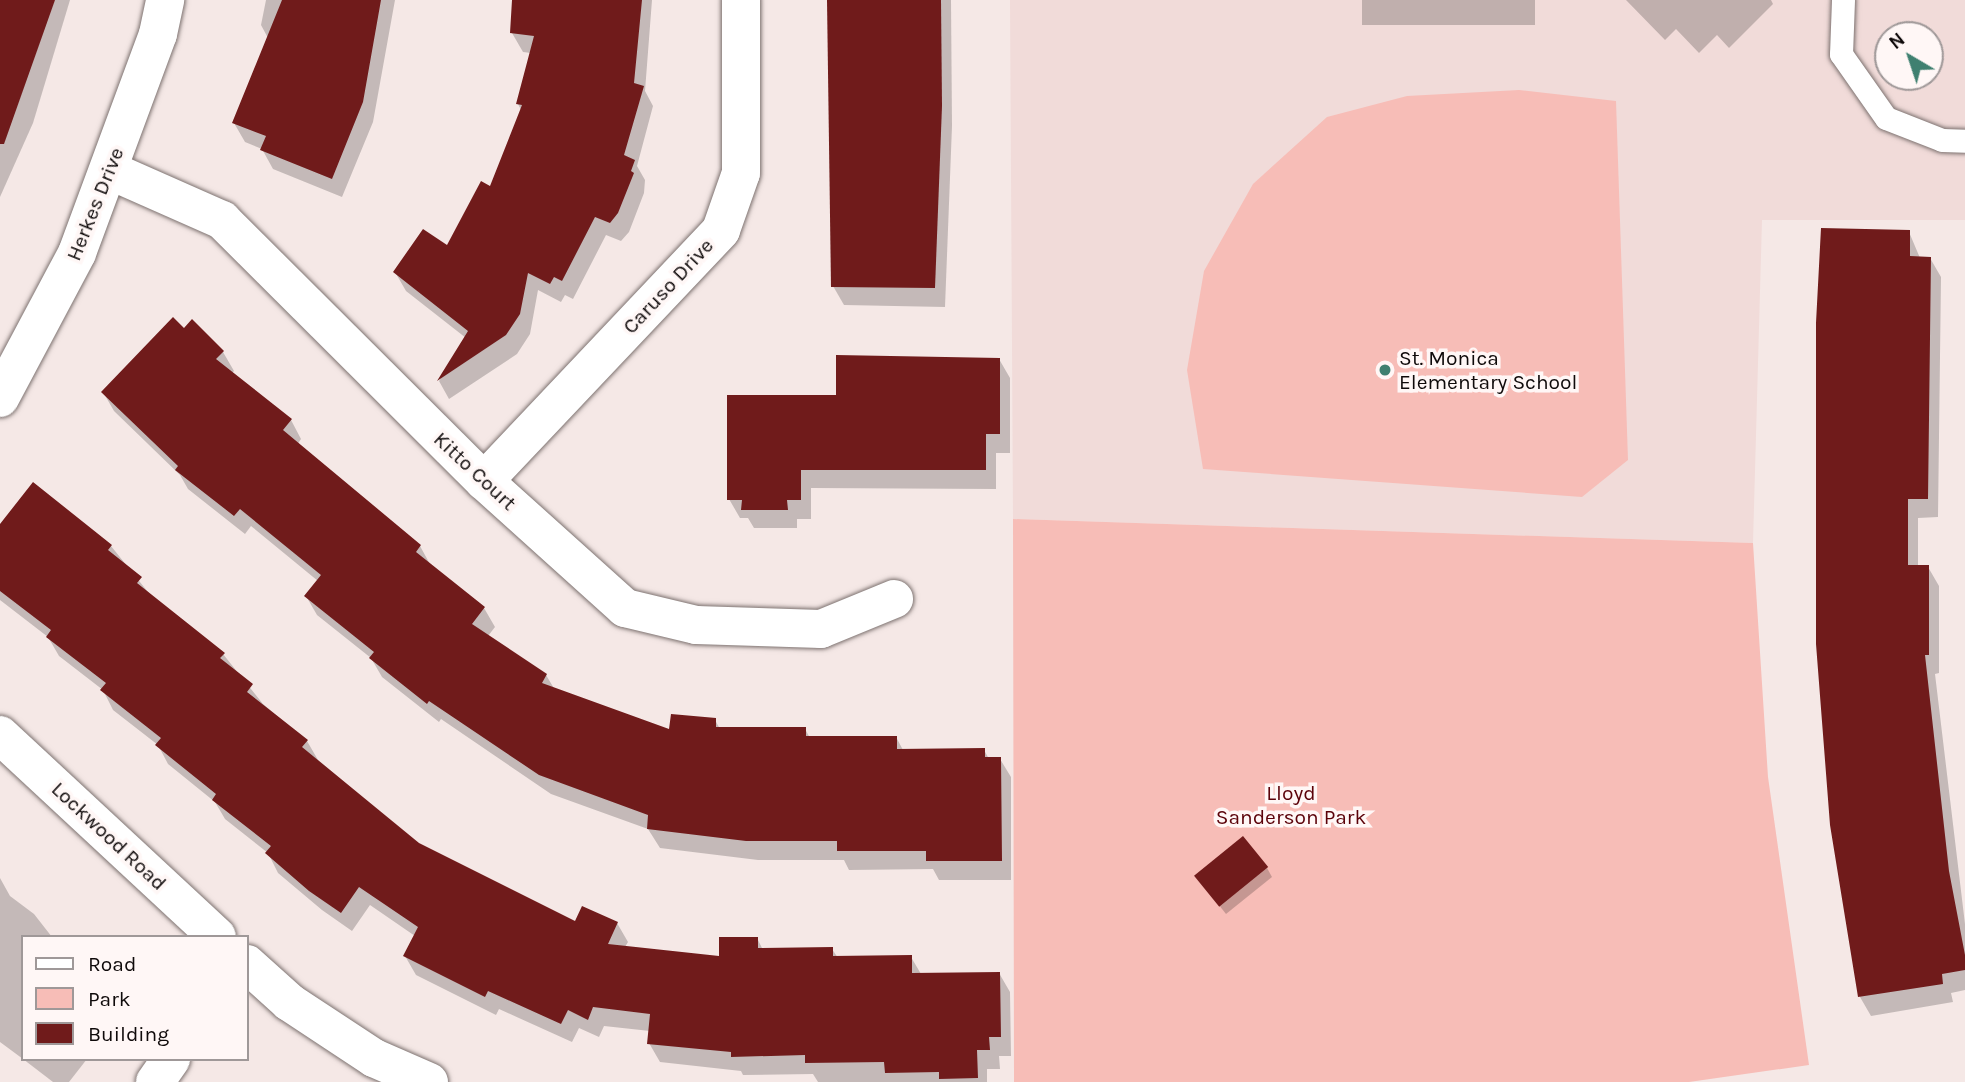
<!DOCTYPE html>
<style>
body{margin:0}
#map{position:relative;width:1965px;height:1082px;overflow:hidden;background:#f5e8e6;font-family:Karla,sans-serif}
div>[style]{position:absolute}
.built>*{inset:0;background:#f1dbd9}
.green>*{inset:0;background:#f7bdb7}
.shadow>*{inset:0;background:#0003;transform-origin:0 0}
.building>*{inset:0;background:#701b1b;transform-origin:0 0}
.roads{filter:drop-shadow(0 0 2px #7d7270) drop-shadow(0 0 2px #7d7270)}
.service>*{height:23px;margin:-11.5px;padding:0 11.5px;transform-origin:11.5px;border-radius:11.5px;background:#fff}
.minor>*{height:38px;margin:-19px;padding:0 19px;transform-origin:19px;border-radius:19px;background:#fff}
.dots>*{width:19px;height:19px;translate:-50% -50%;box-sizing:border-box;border:4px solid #fff7f6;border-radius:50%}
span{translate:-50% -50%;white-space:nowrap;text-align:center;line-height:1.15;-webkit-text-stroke:7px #fff7f6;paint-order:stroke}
.street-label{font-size:21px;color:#0f0a0a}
.poi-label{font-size:21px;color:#0f0a0a}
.left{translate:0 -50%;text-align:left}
.park-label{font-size:21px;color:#5b0209}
.legend{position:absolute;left:21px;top:935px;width:228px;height:126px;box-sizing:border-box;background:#fff7f6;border:2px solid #9f9898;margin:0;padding:9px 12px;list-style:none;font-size:21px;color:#0f0a0a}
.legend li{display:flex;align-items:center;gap:14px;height:35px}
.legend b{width:35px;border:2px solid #9f9898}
.north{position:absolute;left:1874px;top:21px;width:70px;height:70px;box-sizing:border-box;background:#fff7f6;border:2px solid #9f9898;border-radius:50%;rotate:321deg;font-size:19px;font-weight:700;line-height:28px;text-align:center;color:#0f0a0a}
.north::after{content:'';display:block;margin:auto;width:24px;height:32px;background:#3f8070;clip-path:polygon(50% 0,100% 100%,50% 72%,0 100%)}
</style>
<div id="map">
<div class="built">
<i style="clip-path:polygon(evenodd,1010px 0,1965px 0,1965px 220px,1762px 220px,1753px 543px,1013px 519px,1010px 0,1888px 35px,1930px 35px,1930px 77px,1888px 77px,1888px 35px)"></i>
</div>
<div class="green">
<i style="clip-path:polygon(1519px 90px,1616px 101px,1628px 460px,1582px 497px,1203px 469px,1187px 370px,1204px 271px,1253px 184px,1327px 117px,1407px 96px)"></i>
<i style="clip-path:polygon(1013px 519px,1753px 543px,1768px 777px,1809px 1065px,1689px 1082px,1014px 1082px)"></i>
</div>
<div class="shadow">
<i style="clip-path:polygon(0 0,70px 0,33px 123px,0 197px)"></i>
<i style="clip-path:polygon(266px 0,395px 0,373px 122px,342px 197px,273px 169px,262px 149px,245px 142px,234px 123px,268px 38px,261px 25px)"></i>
<i style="clip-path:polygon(514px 0,652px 0,645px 91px,653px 106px,637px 166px,645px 180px,644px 193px,629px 232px,621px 241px,606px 235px,573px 299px,565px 295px,561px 302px,538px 290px,530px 334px,517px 354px,449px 399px,439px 381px,466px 338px,406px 291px,395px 272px,447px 248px,491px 188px,521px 110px,518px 104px,531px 53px,523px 52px,512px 33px)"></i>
<i style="clip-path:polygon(830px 0,951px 0,952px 126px,945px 307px,844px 305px,833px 286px)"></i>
<i style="left:1362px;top:0;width:173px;height:25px"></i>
<i style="clip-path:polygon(1626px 0,1771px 0,1773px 4px,1729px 48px,1717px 35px,1699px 53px,1676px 29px,1665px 40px)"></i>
<i style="clip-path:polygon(1909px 232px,1920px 258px,1930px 258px,1941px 277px,1938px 517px,1918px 518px,1918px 567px,1928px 567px,1939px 586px,1939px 673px,1935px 674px,1965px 924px,1965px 990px,1951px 993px,1953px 1002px,1871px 1016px,1860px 997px,1834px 832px)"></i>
<i style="clip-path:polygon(184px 330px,223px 352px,234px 371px,231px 374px,291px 420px,301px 439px,297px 445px,420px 546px,431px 566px,484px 608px,495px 627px,488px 636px,546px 675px,555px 690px,671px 731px,715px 720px,720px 729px,805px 729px,810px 738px,896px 737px,903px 750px,984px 750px,989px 759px,1000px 759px,1011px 777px,1011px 880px,939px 880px,933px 869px,849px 870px,844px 860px,758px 860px,660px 848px,648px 829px,551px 794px,441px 719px,439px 722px,382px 677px,371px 658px,317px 615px,306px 596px,318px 581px,251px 526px,245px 534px,188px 489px,180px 475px,114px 411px,103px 392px)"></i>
<i style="clip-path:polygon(999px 359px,1010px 378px,1010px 453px,996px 453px,996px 489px,811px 488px,811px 519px,797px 519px,797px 528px,754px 528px,748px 518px,740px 518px,729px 499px,837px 397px)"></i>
<i style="clip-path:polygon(0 527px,111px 546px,152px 597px,223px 654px,263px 704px,307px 741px,318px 760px,418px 844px,576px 924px,617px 923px,628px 942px,625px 947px,721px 958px,757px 938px,763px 950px,832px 949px,838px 958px,911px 957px,921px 974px,999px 973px,1010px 992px,1011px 1056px,999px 1056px,1000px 1069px,987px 1069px,987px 1082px,818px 1082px,813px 1074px,743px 1075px,741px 1071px,660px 1062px,649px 1043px,650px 1031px,604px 1026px,599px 1037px,579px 1028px,572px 1042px,499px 1009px,496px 1015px,416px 975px,405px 956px,415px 936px,370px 905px,352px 931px,322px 910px,278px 873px,268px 853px,225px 819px,215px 802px,168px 764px,158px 745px,113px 710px,103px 690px,59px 656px,48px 637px,0 600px)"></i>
<i style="clip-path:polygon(1267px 868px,1272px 877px,1226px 914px,1196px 876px)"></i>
<i style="clip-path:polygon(0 878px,10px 896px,34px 914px,52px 937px,23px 937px,23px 1059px,0 1042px)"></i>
<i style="clip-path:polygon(23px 1059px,87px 1059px,69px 1082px,53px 1082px)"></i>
</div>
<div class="building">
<i style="clip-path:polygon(0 0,55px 0,4px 144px,0 144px)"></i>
<i style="clip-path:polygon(282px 0,381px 0,363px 102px,332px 179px,260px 150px,266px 136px,232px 123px)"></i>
<i style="clip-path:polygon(512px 0,642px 0,634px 83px,644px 86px,624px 155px,635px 160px,631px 171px,634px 173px,618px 213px,610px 223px,595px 217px,562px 281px,554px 277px,550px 284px,528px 273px,520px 314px,506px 335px,437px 381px,468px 331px,393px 272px,423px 229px,447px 245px,481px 181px,490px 186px,522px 105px,516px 104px,534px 36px,510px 33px)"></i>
<i style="clip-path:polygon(827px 0,941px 0,942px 106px,935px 288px,831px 287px)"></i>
<i style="clip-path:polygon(1821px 228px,1910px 230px,1910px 256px,1931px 257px,1928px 499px,1908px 499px,1908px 565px,1929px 565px,1929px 655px,1925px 655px,1949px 871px,1965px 955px,1965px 970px,1942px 974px,1943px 984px,1858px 997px,1830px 825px,1816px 644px,1816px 323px)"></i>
<i style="clip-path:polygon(173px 317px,184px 328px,192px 319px,224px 351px,216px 359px,292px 419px,283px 430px,421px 545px,416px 552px,485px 607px,472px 624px,547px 674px,542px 683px,669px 729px,671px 714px,716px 718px,716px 727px,806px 727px,806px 736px,897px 736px,897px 749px,985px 748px,985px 757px,1001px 757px,1002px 861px,926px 861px,926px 851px,837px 851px,837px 841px,746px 841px,647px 829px,648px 815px,539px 775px,429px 701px,427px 704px,369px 658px,374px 652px,304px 596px,321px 575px,240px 509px,234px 516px,175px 470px,178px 466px,101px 392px)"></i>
<i style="clip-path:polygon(836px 355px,1000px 358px,1000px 434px,986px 434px,986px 470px,801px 470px,801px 500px,787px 500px,788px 510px,741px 510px,742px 500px,727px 500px,727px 395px,836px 395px)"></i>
<i style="clip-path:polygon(33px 482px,112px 545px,108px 550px,142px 577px,137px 583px,225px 653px,220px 658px,253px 684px,247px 692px,308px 740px,302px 747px,419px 843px,575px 921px,582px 906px,618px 922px,608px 944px,719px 956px,719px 937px,758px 937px,758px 948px,833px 947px,833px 956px,912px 955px,912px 973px,1000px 972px,1001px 1037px,989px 1037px,990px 1050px,977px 1050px,978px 1078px,939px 1079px,939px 1072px,885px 1073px,884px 1062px,805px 1063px,805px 1055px,731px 1057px,731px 1052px,647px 1044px,650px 1014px,593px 1007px,588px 1020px,568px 1010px,561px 1024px,488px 991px,485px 997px,403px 956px,418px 927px,359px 887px,341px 913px,309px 891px,265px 853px,271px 846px,212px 800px,216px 794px,155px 745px,161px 738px,100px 690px,106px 683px,46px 637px,51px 630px,0 591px,0 524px)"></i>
<i style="left:1243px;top:836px;width:40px;height:63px;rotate:51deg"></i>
</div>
<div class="roads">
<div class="service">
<i style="left:1843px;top:0;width:54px;rotate:92.1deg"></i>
<i style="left:1841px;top:54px;width:78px;rotate:54.9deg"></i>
<i style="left:1886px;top:118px;width:60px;rotate:21.4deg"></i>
<i style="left:1942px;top:140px;width:23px;rotate:2deg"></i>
</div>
<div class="minor">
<i style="left:109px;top:170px;width:124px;rotate:23.9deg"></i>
<i style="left:222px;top:220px;width:370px;rotate:44.9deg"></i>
<i style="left:484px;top:481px;width:190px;rotate:42deg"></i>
<i style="left:625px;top:608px;width:73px;rotate:13.5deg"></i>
<i style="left:696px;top:625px;width:125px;rotate:1.8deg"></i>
<i style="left:821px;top:629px;width:79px;rotate:-22.3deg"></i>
<i style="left:0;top:398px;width:164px;rotate:-62deg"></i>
<i style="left:77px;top:253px;width:233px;rotate:-69.7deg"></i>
<i style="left:158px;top:34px;width:35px;rotate:-78deg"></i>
<i style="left:484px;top:481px;width:345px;rotate:-46.6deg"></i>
<i style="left:721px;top:230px;width:60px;rotate:-70.7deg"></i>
<i style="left:741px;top:173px;width:173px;rotate:-90deg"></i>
<i style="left:0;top:735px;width:296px;rotate:42.9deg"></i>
<i style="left:247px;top:964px;width:57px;rotate:42.1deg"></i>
<i style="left:289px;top:1002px;width:102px;rotate:33.4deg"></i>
<i style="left:374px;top:1058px;width:60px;rotate:23.6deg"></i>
<i style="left:155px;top:1082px;width:28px;rotate:-55deg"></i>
</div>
</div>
<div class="dots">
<i style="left:1385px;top:370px;background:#3f8070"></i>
</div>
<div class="street-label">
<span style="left:95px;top:204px;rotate:-68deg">Herkes Drive</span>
<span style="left:668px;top:286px;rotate:-47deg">Caruso Drive</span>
<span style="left:475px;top:471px;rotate:43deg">Kitto Court</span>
<span style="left:109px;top:836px;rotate:43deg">Lockwood Road</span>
</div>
<div class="poi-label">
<span class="left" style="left:1399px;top:370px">St. Monica<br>Elementary School</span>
</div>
<div class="park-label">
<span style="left:1291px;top:805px">Lloyd<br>Sanderson Park</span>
</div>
<ul class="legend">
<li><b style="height:9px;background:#fff"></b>Road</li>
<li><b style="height:19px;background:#f7bdb7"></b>Park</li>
<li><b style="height:19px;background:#701b1b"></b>Building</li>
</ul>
<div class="north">N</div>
</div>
